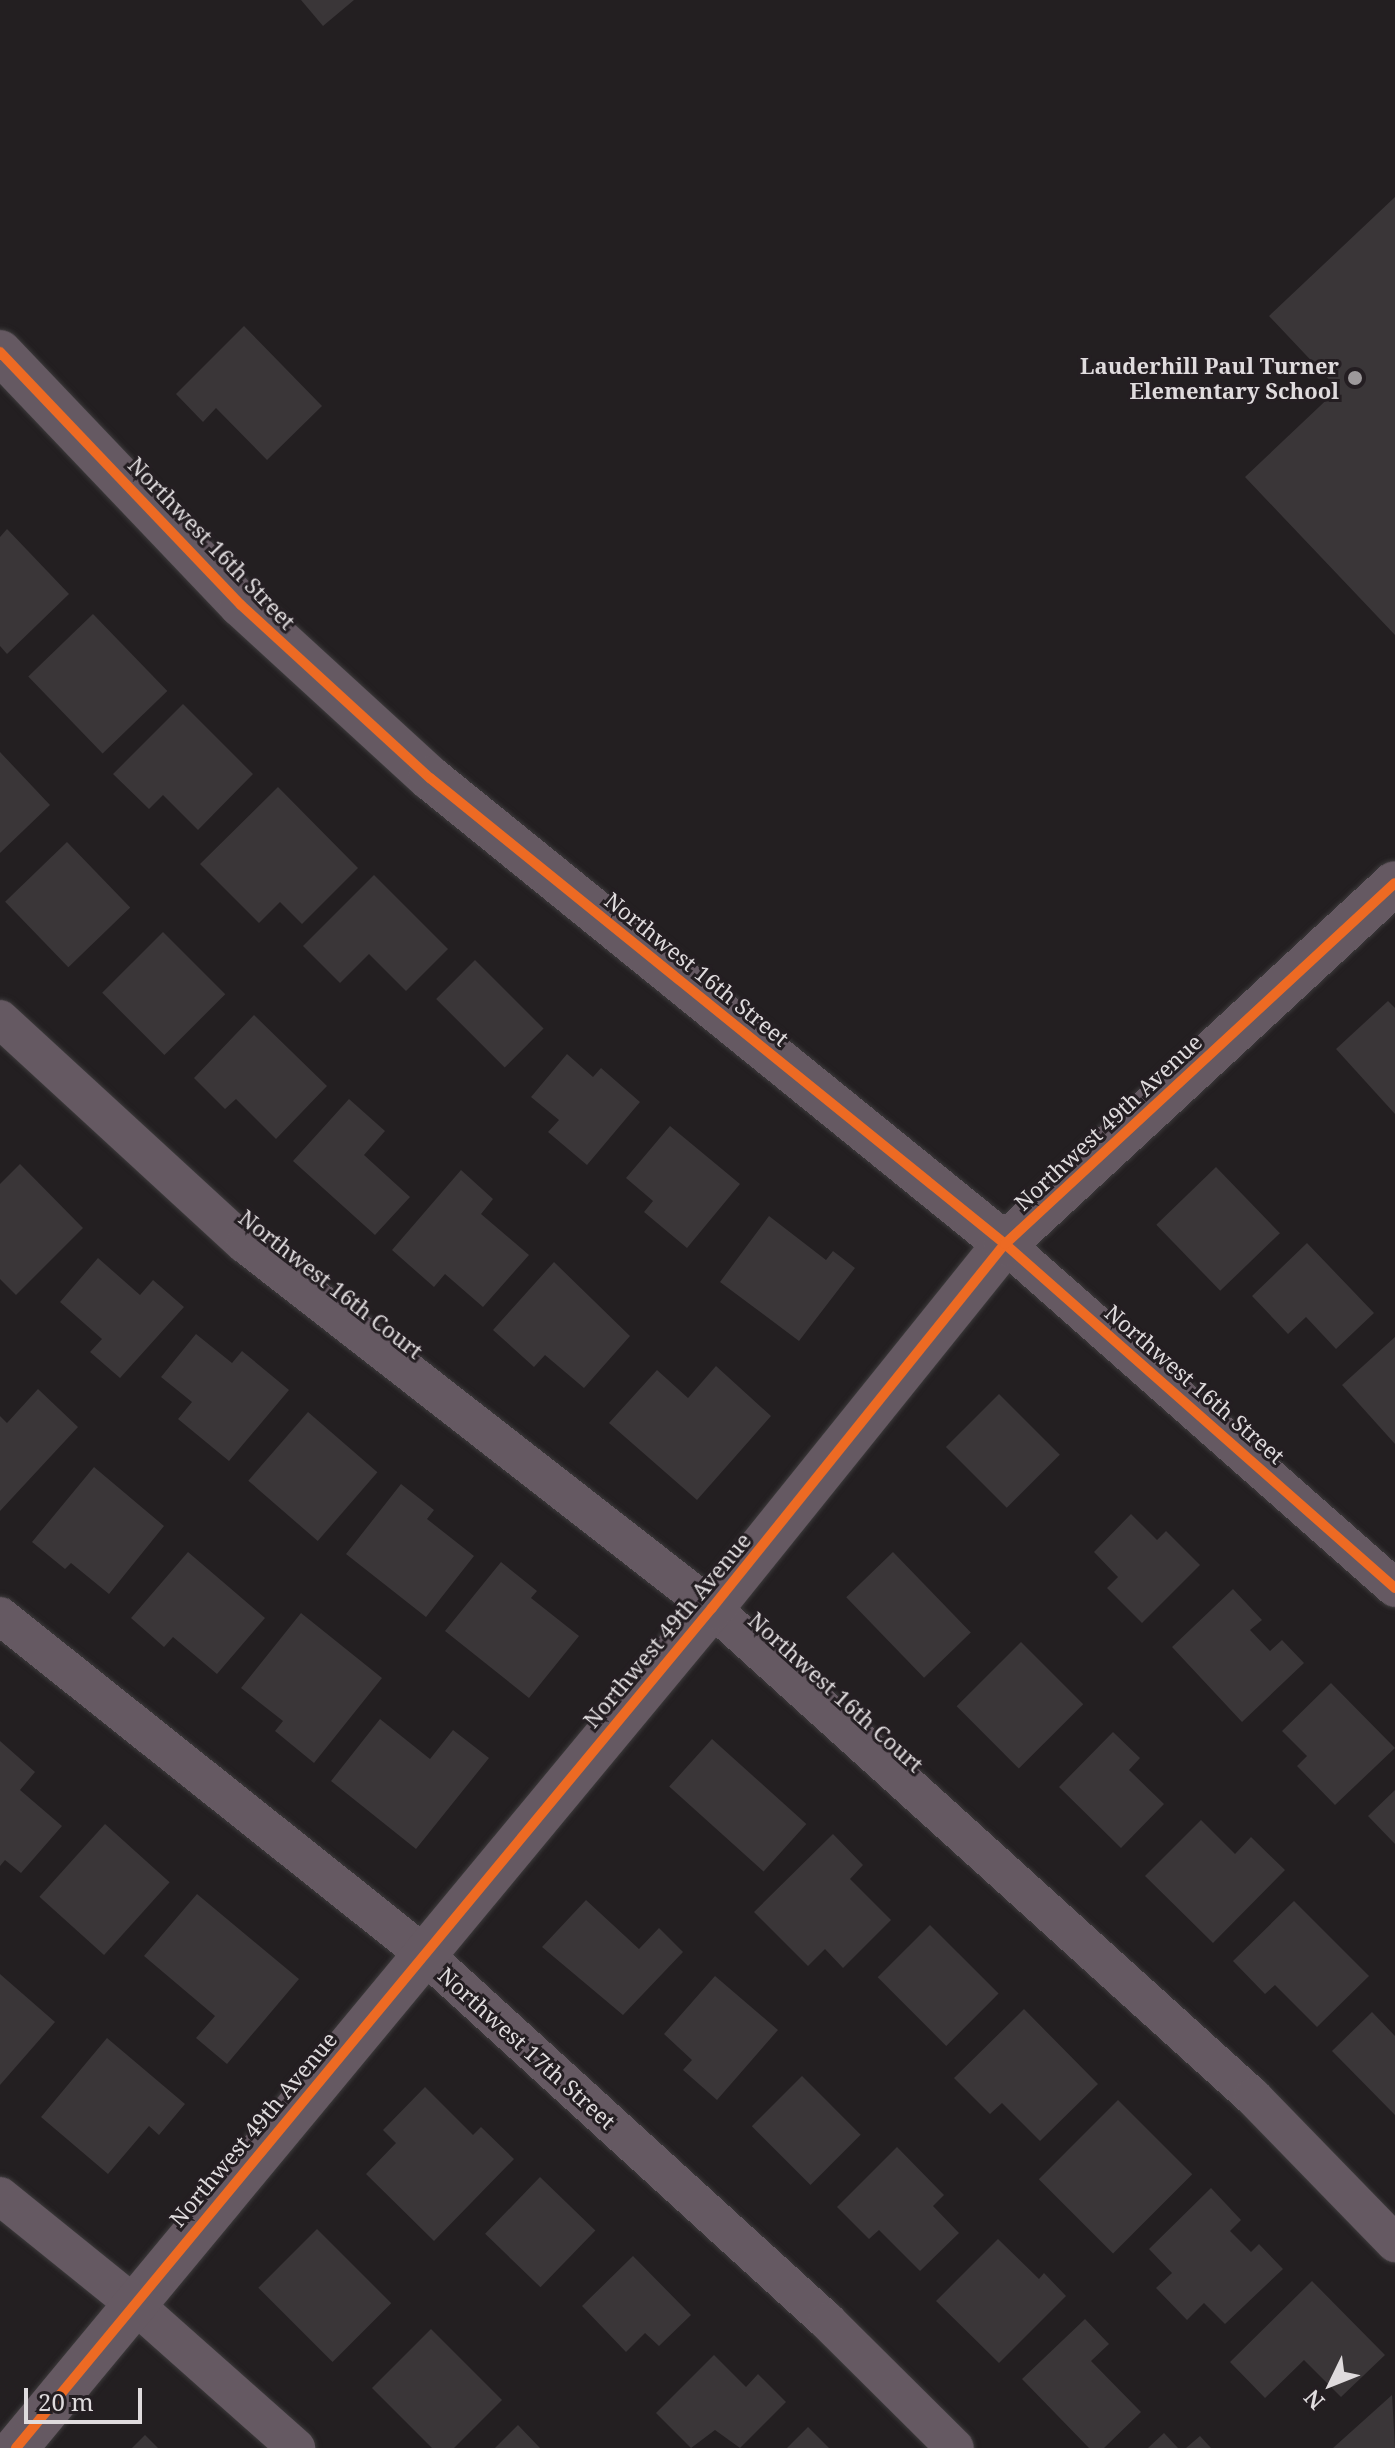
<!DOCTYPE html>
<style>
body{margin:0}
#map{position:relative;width:1395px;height:2448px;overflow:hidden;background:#231f21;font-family:"Noto Serif",serif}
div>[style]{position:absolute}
.building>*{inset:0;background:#3a3638;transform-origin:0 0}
.roads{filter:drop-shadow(0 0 2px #3c3a3b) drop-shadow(0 0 2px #3c3a3b)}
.minor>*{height:38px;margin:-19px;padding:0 19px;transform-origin:19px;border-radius:19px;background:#655962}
.tertiary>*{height:44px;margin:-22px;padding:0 22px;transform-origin:22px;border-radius:22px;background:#655962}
.cycleway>*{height:10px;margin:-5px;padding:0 5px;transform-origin:5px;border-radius:5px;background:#ed6a23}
.dots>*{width:22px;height:22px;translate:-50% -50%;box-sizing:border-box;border:4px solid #241e22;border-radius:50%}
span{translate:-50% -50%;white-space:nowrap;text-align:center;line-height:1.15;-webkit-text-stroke:6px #241e22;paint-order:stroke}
.poi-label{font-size:22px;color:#dfdbdd;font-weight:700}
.right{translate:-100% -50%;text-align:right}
.street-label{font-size:22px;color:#dfdbdd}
.north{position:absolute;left:1291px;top:2344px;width:80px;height:80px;-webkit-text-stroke:6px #241e22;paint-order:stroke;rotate:227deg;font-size:22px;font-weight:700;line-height:32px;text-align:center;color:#dfdbdd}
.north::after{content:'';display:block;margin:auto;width:28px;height:36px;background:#dfdbdd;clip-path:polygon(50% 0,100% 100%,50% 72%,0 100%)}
.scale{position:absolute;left:24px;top:2388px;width:118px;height:36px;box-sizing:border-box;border:4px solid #dfdbdd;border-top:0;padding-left:10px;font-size:24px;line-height:28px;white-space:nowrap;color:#dfdbdd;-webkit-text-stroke:6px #241e22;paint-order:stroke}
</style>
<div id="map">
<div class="building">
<i style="clip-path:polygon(301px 0,354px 0,323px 26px)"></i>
<i style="clip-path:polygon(1395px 197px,1395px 635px,1245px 477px,1338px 389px,1269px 316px)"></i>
<i style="clip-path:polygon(244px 326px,322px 406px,267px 460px,216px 408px,203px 422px,176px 394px)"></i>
<i style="clip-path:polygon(7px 529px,69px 594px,7px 654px,0 646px,0 537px)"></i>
<i style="left:93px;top:614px;width:107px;height:90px;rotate:46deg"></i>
<i style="clip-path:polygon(183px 704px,253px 774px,198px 830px,163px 795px,149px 809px,113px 774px)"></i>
<i style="clip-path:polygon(0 752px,50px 805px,0 853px)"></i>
<i style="clip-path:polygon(278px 787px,358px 868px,302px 924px,280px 902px,259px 923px,200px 864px)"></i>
<i style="left:67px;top:842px;width:91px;height:86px;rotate:46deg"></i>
<i style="clip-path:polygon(374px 875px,448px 949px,406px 991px,369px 954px,340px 983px,303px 946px)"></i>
<i style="left:163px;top:932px;width:88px;height:86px;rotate:45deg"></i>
<i style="left:475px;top:960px;width:97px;height:55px;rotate:45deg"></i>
<i style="clip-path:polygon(1388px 1001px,1395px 1008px,1395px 1114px,1336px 1049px)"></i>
<i style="clip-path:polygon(254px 1015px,327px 1086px,276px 1139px,236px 1099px,225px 1109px,194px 1078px)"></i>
<i style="clip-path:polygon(567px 1054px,593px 1077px,601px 1068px,640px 1102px,587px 1165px,548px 1132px,559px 1120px,531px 1097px)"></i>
<i style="clip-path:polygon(349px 1099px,385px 1131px,364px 1155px,410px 1197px,375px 1235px,293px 1161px)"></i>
<i style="clip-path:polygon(670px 1126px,740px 1184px,687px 1248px,644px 1212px,653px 1201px,626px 1178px)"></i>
<i style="clip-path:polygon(20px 1164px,83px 1228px,16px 1295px,0 1279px,0 1184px)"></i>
<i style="left:1216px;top:1167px;width:92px;height:83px;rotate:46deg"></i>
<i style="clip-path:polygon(461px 1170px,493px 1199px,481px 1214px,529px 1255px,483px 1307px,445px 1274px,434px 1287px,392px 1250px)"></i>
<i style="clip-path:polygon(769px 1216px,826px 1260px,833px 1251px,855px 1268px,799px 1341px,720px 1282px)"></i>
<i style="clip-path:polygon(1307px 1243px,1374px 1313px,1336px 1349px,1306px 1317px,1288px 1334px,1252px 1296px)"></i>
<i style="clip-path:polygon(98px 1258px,140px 1295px,153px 1280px,184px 1307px,120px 1378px,90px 1352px,102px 1339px,60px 1302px)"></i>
<i style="clip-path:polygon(554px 1262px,630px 1336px,584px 1388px,545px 1355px,534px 1367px,493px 1330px)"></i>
<i style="clip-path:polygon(196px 1334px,232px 1363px,242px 1351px,289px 1390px,229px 1461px,178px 1419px,192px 1402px,161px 1377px)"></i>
<i style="clip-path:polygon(1395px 1337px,1395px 1444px,1342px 1385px)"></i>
<i style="clip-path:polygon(716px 1366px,771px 1416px,697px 1500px,609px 1423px,657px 1370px,688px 1398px)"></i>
<i style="clip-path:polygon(38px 1389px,78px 1427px,0 1511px,0 1416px,7px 1423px)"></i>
<i style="left:999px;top:1394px;width:86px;height:75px;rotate:45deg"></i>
<i style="left:308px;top:1412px;width:92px;height:91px;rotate:41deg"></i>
<i style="clip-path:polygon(94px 1467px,164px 1526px,109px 1594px,71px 1563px,65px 1569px,32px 1542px)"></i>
<i style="clip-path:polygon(401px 1484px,434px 1510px,427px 1519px,474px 1556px,426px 1617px,346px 1554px)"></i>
<i style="clip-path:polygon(1131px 1514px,1157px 1540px,1166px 1531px,1200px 1565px,1142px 1623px,1107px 1588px,1118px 1577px,1094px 1552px)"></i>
<i style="clip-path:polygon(188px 1552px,265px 1618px,217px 1674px,173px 1637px,164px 1647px,131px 1618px)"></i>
<i style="left:893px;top:1552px;width:112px;height:65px;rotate:46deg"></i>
<i style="clip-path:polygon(501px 1562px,537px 1591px,531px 1598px,579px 1636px,529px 1698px,445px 1631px)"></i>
<i style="clip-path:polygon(1233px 1589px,1262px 1620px,1250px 1630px,1270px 1651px,1282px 1640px,1304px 1663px,1242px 1722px,1172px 1647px)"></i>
<i style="clip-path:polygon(301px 1613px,382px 1678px,314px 1763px,275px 1731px,283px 1721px,241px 1688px)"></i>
<i style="left:1021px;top:1642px;width:88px;height:91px;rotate:45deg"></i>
<i style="clip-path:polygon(1331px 1683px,1395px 1748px,1335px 1805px,1297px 1766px,1307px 1756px,1282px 1731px)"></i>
<i style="clip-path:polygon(380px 1719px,430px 1759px,453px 1730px,489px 1758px,416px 1849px,331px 1781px)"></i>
<i style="clip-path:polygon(1113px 1732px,1140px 1758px,1129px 1770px,1164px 1804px,1121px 1848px,1059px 1787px)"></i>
<i style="left:712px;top:1739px;width:127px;height:64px;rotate:42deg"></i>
<i style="clip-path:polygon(0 1741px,35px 1772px,20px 1790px,62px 1826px,21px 1873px,5px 1860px,0 1866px)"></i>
<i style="clip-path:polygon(1395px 1790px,1395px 1844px,1368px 1816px)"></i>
<i style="clip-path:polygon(1201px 1820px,1235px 1854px,1251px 1837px,1285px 1870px,1213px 1943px,1145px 1876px)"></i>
<i style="left:105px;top:1824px;width:87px;height:98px;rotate:42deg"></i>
<i style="clip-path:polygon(833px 1834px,863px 1865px,850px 1879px,891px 1920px,843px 1968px,825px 1949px,808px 1966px,754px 1912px)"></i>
<i style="clip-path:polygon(197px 1894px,299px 1979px,227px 2064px,196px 2038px,215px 2016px,144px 1956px)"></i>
<i style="clip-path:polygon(586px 1900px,639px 1949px,659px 1928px,683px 1952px,623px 2015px,542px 1947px)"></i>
<i style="clip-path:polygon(1294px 1901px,1369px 1976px,1317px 2027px,1275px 1985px,1265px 1994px,1233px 1961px)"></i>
<i style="left:930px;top:1925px;width:97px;height:74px;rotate:45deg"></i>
<i style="clip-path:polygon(0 1974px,55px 2022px,0 2085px)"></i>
<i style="clip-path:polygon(715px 1976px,778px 2030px,717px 2100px,683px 2070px,692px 2060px,664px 2034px)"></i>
<i style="clip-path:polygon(1024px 2009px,1098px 2084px,1040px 2141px,1002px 2103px,990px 2114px,954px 2078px)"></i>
<i style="clip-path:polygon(1372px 2012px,1395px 2036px,1395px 2115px,1332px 2051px)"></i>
<i style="clip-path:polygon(107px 2038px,185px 2104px,159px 2135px,149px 2126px,108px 2174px,41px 2117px)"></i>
<i style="left:802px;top:2076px;width:83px;height:71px;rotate:45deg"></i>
<i style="clip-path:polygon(425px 2087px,473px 2135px,481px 2127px,514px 2159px,434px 2241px,366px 2174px,396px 2143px,383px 2130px)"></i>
<i style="left:1118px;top:2100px;width:105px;height:112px;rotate:45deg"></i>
<i style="clip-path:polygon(897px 2147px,944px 2195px,933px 2206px,959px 2233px,920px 2271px,879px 2230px,869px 2239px,837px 2207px)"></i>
<i style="left:540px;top:2177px;width:77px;height:79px;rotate:44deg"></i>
<i style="clip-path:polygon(1211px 2188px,1241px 2220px,1230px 2231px,1251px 2252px,1259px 2244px,1283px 2269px,1225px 2324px,1204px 2303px,1187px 2320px,1156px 2288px,1172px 2273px,1149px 2249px)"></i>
<i style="left:317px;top:2229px;width:105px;height:83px;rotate:45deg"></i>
<i style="clip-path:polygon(998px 2239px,1039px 2279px,1044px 2273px,1066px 2296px,999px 2363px,936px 2301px)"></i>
<i style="clip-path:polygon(633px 2256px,691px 2315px,659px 2346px,645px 2333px,626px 2352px,582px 2306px)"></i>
<i style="clip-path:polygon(1312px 2281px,1385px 2355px,1341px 2397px,1304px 2360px,1265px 2398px,1230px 2362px)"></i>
<i style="clip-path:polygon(1085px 2319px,1109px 2344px,1091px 2361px,1141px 2412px,1104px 2448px,1089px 2448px,1022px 2379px)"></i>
<i style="clip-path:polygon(431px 2329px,502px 2400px,454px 2448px,432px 2448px,372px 2388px)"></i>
<i style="clip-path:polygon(714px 2355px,746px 2387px,758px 2374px,786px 2402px,740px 2448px,715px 2430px,691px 2448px,656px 2413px)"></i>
<i style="clip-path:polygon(1392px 2395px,1395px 2448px,1333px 2448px)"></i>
<i style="clip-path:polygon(518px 2425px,540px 2448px,495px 2448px)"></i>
<i style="clip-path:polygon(808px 2427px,829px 2448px,787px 2448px)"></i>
<i style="clip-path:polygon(1164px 2433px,1178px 2448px,1148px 2448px)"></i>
<i style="clip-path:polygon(145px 2435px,158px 2448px,132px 2448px)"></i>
<i style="clip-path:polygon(1200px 2436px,1211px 2448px,1186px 2448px)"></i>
</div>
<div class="roads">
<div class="minor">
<i style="left:0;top:1019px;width:333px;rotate:42.6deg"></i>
<i style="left:245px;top:1244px;width:592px;rotate:37.93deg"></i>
<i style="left:712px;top:1608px;width:729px;rotate:42.11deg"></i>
<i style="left:1253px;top:2097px;width:204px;rotate:45.8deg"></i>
<i style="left:1005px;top:1244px;width:520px;rotate:41.41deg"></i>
<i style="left:0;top:1616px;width:542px;rotate:38.56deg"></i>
<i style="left:424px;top:1954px;width:545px;rotate:42.32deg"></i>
<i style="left:827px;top:2321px;width:180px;rotate:44.8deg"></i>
<i style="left:0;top:2196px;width:172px;rotate:38.9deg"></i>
<i style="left:134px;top:2304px;width:217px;rotate:41.6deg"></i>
</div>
<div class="tertiary">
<i style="left:0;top:352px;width:349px;rotate:46.4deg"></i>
<i style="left:241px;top:605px;width:256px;rotate:42.5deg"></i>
<i style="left:430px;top:778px;width:740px;rotate:39.02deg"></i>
<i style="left:16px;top:2448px;width:1091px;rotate:-50.36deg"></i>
<i style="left:712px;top:1608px;width:467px;rotate:-51.2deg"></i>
<i style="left:1005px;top:1244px;width:531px;rotate:-42.79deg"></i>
</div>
</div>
<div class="cycleway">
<i style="left:0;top:352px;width:349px;rotate:46.4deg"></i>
<i style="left:241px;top:605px;width:256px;rotate:42.5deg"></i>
<i style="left:430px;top:778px;width:740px;rotate:39.02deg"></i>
<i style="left:1005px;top:1244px;width:520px;rotate:41.41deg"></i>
<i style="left:16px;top:2448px;width:1091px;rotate:-50.36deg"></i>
<i style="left:712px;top:1608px;width:467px;rotate:-51.2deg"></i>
<i style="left:1005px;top:1244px;width:531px;rotate:-42.79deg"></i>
</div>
<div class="dots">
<i style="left:1355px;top:378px;background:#9d999b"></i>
</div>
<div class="poi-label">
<span class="right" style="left:1339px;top:378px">Lauderhill Paul Turner<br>Elementary School</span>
</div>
<div class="street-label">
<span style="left:212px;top:543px;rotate:46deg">Northwest 16th Street</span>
<span style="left:697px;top:969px;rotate:39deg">Northwest 16th Street</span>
<span style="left:1108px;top:1122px;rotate:-43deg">Northwest 49th Avenue</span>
<span style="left:331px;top:1284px;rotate:38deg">Northwest 16th Court</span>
<span style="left:1195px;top:1384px;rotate:41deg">Northwest 16th Street</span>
<span style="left:667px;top:1630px;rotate:-50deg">Northwest 49th Avenue</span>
<span style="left:836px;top:1692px;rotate:42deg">Northwest 16th Court</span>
<span style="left:527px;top:2048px;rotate:42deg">Northwest 17th Street</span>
<span style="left:253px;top:2129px;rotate:-50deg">Northwest 49th Avenue</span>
</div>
<div class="north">N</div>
<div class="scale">20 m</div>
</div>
